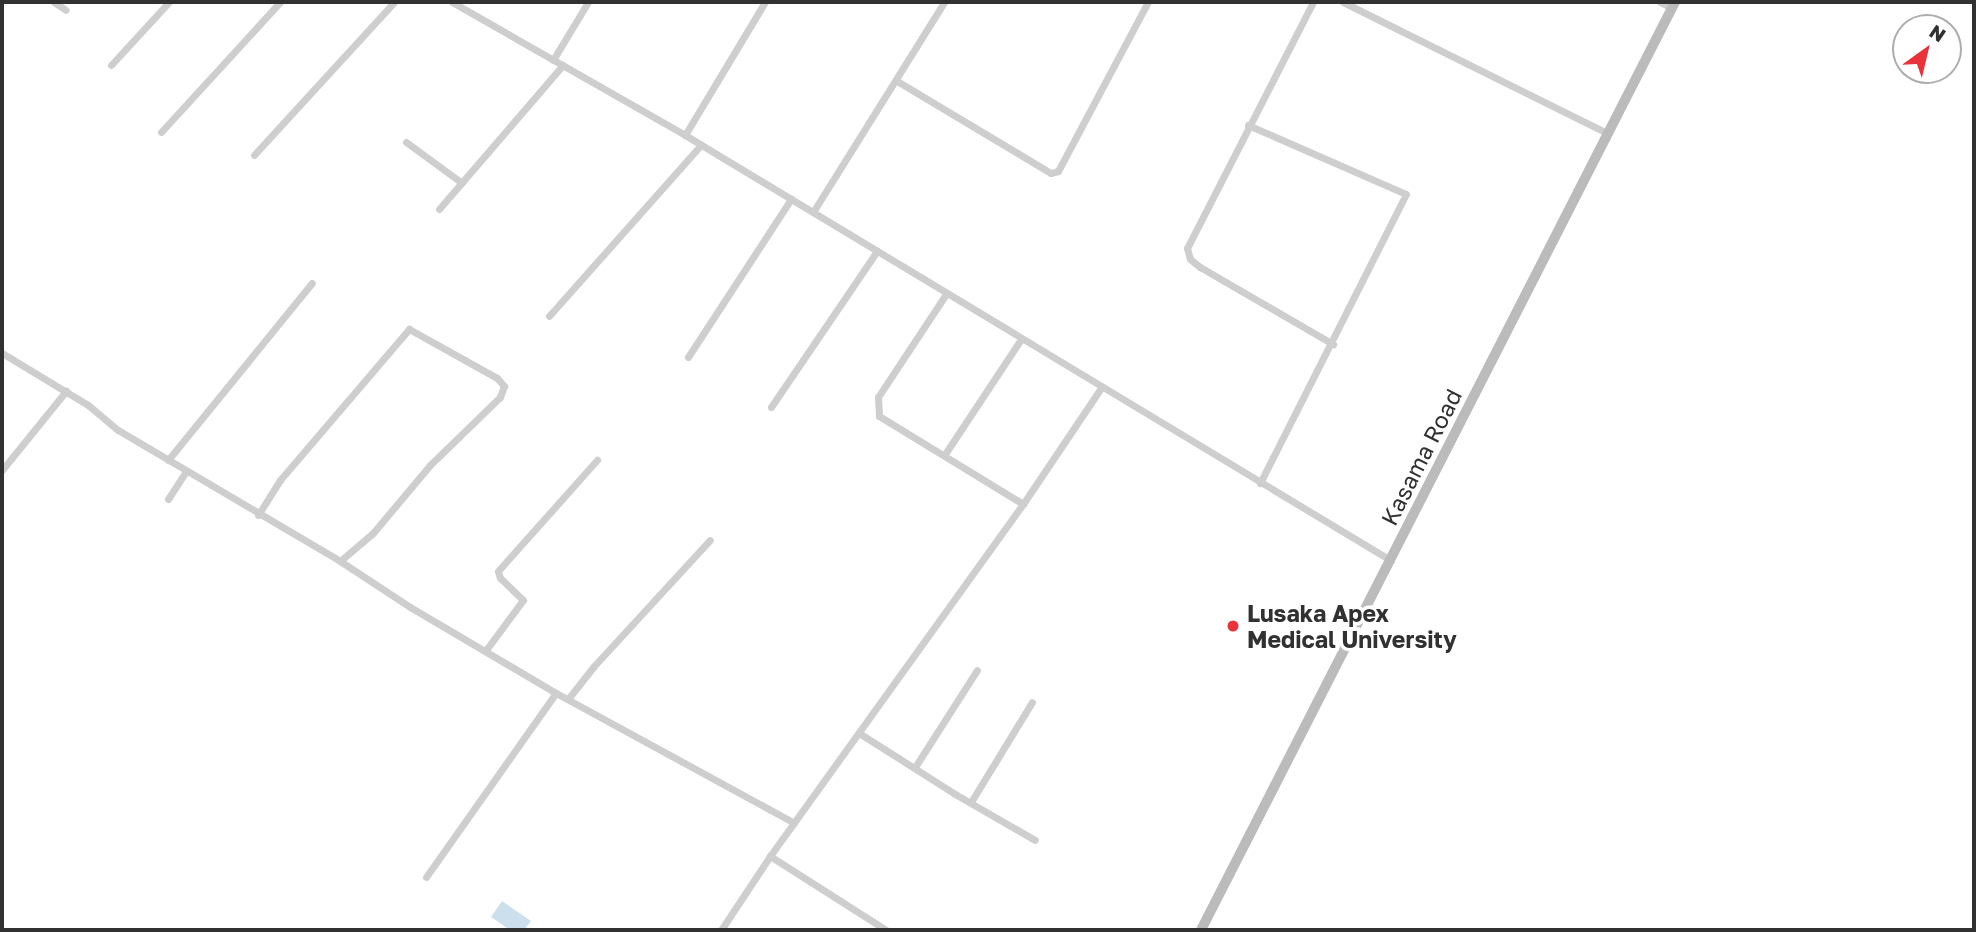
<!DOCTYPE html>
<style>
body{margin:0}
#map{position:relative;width:1976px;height:932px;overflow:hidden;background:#fff;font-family:"Golos Text",sans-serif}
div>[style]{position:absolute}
.water>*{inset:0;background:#cbdfed}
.street>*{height:7px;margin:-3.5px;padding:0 3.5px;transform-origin:3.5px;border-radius:3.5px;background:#cecece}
.secondary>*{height:10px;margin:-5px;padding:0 5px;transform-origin:5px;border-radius:5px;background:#bbb}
.dots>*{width:19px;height:19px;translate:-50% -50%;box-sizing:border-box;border:4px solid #fff;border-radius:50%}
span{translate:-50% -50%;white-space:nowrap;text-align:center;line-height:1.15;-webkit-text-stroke:7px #fff;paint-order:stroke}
.street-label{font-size:23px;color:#313131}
.poi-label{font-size:23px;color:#313131;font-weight:700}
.left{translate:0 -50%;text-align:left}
.frame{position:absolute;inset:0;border:4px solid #313131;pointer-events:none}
.north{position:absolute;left:1892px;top:14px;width:70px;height:70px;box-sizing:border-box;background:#fff;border:2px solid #adadad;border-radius:50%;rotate:34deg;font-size:19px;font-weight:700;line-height:28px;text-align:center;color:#313131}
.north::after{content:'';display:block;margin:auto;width:24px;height:32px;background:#e9323a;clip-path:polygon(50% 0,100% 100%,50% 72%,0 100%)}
</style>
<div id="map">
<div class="water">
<i style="clip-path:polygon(502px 901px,531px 921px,524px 930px,510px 930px,491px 917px)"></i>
</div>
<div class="street">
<i style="left:54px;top:2px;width:14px;rotate:34deg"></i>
<i style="left:452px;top:2px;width:268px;rotate:29.7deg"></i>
<i style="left:685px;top:135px;width:823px;rotate:31.08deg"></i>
<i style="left:1313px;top:2px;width:276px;rotate:117.1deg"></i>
<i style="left:1187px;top:248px;width:11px;rotate:75deg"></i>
<i style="left:1190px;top:259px;width:13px;rotate:39deg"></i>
<i style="left:1200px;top:267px;width:154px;rotate:30.1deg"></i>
<i style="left:1343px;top:2px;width:295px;rotate:26.4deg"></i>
<i style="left:1660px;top:2px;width:13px;rotate:27deg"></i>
<i style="left:553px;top:60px;width:68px;rotate:-58.9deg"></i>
<i style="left:111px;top:65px;width:86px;rotate:-47.4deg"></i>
<i style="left:897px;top:81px;width:179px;rotate:30.9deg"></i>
<i style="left:1051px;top:173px;width:7px;rotate:-16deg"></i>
<i style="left:1058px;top:171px;width:191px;rotate:-62deg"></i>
<i style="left:1248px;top:125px;width:172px;rotate:23.6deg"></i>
<i style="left:1406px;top:194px;width:324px;rotate:116.8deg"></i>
<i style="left:161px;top:132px;width:176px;rotate:-47.5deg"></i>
<i style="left:685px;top:135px;width:155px;rotate:-59deg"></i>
<i style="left:406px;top:142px;width:69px;rotate:36.2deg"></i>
<i style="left:254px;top:155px;width:207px;rotate:-47.5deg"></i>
<i style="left:439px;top:209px;width:190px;rotate:-49.3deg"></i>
<i style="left:813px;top:212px;width:248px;rotate:-58deg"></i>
<i style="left:946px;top:294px;width:123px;rotate:123.4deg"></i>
<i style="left:878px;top:397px;width:19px;rotate:87deg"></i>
<i style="left:879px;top:416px;width:169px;rotate:31.4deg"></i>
<i style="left:549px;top:316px;width:229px;rotate:-48.4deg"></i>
<i style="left:2px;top:353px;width:100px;rotate:31.2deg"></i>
<i style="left:88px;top:405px;width:39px;rotate:40deg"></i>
<i style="left:118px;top:430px;width:258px;rotate:30.5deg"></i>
<i style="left:340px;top:561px;width:84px;rotate:33.3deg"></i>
<i style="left:410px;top:607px;width:169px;rotate:30.5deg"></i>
<i style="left:556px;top:693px;width:271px;rotate:28.6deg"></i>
<i style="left:688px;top:357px;width:189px;rotate:-56.9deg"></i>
<i style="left:771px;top:407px;width:189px;rotate:-55.8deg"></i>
<i style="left:945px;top:454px;width:138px;rotate:-56.5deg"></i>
<i style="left:168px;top:460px;width:228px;rotate:-50.9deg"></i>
<i style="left:2px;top:470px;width:102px;rotate:-51deg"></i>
<i style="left:168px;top:499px;width:33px;rotate:-57deg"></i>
<i style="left:258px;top:515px;width:41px;rotate:-57.8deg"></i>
<i style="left:280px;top:480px;width:199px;rotate:-49.5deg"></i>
<i style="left:409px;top:329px;width:101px;rotate:29.1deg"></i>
<i style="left:497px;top:378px;width:11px;rotate:49deg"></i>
<i style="left:504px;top:386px;width:12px;rotate:110deg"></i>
<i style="left:500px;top:397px;width:98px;rotate:135.8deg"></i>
<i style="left:430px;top:465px;width:89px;rotate:130deg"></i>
<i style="left:373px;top:533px;width:43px;rotate:139.7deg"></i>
<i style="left:486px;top:650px;width:62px;rotate:-53.5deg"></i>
<i style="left:523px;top:600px;width:32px;rotate:-136deg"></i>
<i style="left:500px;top:578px;width:7px;rotate:-106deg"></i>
<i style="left:498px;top:571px;width:149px;rotate:-48.3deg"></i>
<i style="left:568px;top:699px;width:42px;rotate:-51.8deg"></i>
<i style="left:594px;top:666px;width:171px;rotate:-47.4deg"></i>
<i style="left:859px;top:733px;width:114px;rotate:32.4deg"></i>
<i style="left:955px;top:794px;width:92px;rotate:29.9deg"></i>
<i style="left:915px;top:767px;width:115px;rotate:-57.4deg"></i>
<i style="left:971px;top:802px;width:117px;rotate:-58.6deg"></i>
<i style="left:770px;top:856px;width:138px;rotate:32.5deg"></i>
<i style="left:426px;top:877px;width:225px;rotate:-54.8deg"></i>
<i style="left:721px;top:930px;width:89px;rotate:-56.5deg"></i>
<i style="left:770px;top:856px;width:433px;rotate:-54.3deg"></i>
<i style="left:1023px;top:504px;width:140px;rotate:-56.1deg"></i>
</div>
<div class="secondary">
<i style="left:1201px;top:930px;width:1042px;rotate:-62.94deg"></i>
</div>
<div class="dots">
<i style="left:1233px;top:626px;background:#e9323a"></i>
</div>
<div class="street-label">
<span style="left:1421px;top:457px;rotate:-63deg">Kasama Road</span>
</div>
<div class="poi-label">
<span class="left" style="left:1247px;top:626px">Lusaka Apex<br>Medical University</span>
</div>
<div class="frame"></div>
<div class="north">N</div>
</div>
